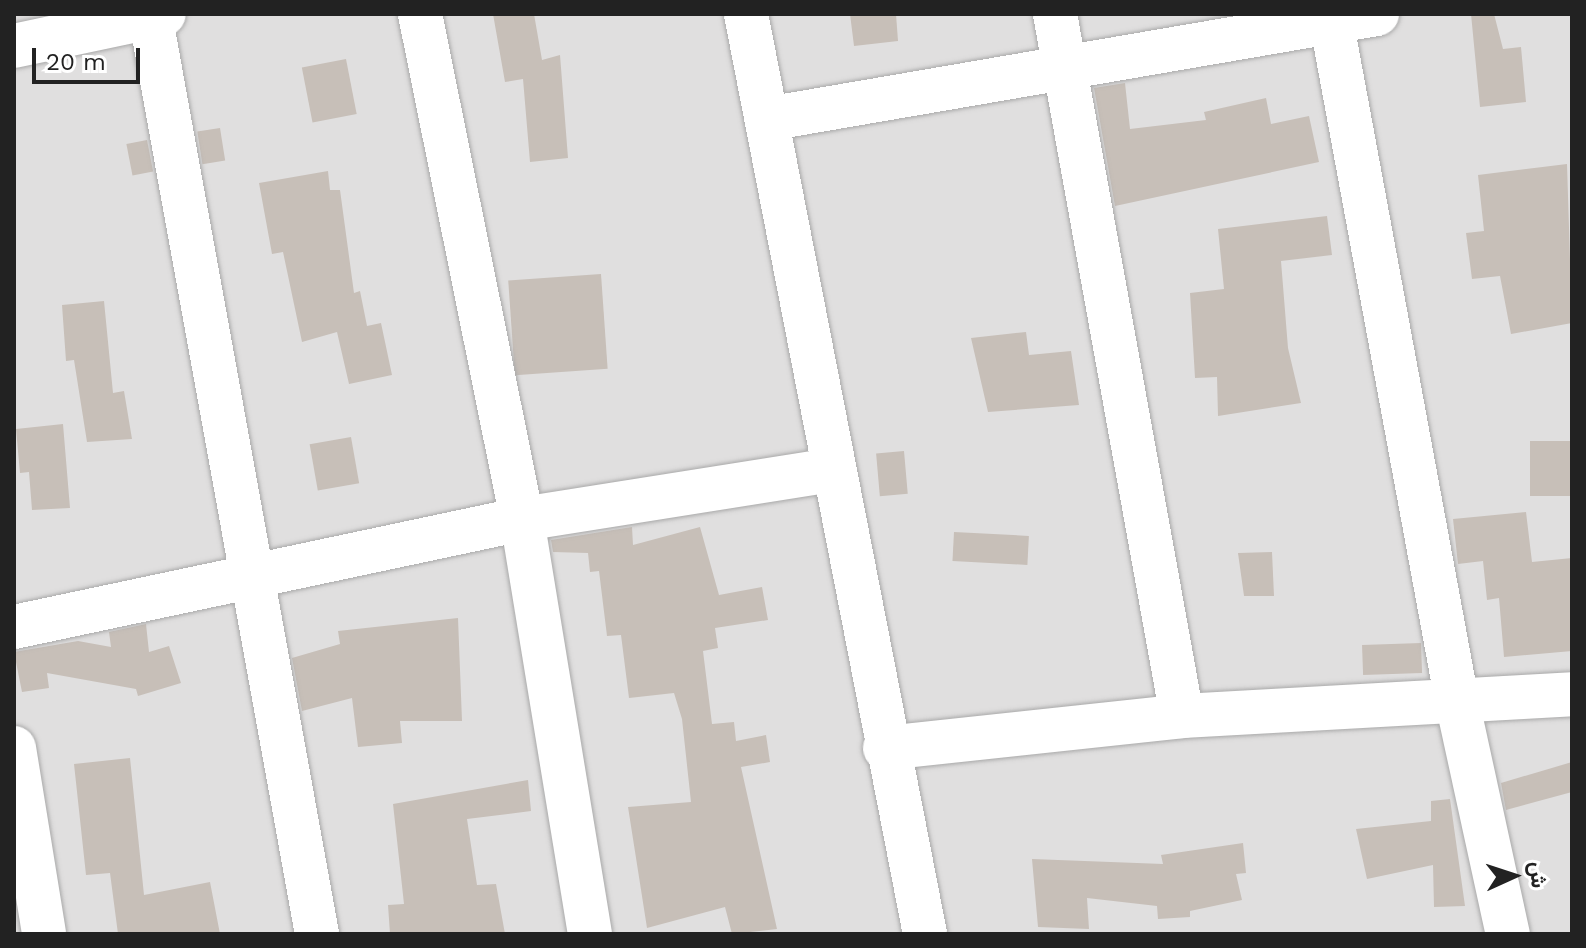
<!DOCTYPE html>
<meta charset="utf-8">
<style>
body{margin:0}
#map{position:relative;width:1586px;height:948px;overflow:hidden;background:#f2efe9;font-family:"Work Sans",Vazirmatn,sans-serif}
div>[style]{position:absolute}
.residential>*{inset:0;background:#e0dfdf;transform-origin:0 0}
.building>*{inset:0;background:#c7bfb8;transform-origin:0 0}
.roads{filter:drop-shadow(0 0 2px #a9a9a9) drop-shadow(0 0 2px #a9a9a9)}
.minor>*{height:44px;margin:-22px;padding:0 22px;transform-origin:22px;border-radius:22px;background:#fff}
span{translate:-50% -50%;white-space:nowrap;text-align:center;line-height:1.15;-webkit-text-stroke:7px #fff;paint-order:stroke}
.frame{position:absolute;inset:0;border:16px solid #222;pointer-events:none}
.north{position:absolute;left:1474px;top:836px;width:80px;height:80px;-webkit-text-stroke:6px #fff;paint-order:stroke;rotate:87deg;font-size:22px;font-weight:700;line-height:32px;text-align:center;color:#222}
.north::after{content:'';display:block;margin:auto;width:28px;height:36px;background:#222;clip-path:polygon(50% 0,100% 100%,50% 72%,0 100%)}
.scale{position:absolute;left:32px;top:48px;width:108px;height:36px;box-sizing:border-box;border:4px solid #222;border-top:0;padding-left:10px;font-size:24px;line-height:28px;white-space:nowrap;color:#222;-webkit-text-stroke:6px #fff;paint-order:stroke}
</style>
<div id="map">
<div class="residential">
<i style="left:14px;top:14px;width:1558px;height:920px"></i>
</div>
<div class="building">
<i style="clip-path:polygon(493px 14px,534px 14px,542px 60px,560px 55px,568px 158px,530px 162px,523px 79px,505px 82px)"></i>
<i style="clip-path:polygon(850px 14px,896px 14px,898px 41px,854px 46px)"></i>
<i style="clip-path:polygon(1471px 14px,1494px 14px,1503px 49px,1521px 47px,1526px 102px,1480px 107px)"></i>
<i style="left:346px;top:59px;width:56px;height:45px;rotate:79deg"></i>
<i style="clip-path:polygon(1125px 83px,1130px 129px,1206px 120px,1204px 112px,1266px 98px,1271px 124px,1309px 116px,1319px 162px,1115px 206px,1094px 88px)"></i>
<i style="left:220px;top:128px;width:33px;height:23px;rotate:81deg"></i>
<i style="left:147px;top:140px;width:32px;height:21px;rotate:79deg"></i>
<i style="clip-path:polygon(1567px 164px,1572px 323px,1511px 334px,1500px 276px,1472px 279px,1466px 233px,1484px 231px,1478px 175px)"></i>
<i style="clip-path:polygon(328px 171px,330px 190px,340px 190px,354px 293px,360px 291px,367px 326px,381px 323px,392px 375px,349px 384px,337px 332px,302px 342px,283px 252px,272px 254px,259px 183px)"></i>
<i style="clip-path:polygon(1327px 216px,1332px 255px,1281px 261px,1288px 348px,1301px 403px,1218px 416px,1217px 377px,1195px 378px,1190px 293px,1224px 289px,1218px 229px)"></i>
<i style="left:601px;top:274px;width:95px;height:93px;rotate:86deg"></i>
<i style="clip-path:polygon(104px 301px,113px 393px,124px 391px,132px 439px,87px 442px,74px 360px,66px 361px,62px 305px)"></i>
<i style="clip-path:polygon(1026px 332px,1029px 355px,1071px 351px,1079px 405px,988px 412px,971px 338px)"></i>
<i style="clip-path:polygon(63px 424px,70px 508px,32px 510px,29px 472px,20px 473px,16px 429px)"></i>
<i style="left:351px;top:437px;width:47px;height:42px;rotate:80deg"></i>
<i style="left:1572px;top:441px;width:55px;height:42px;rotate:90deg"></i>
<i style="left:904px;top:451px;width:43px;height:28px;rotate:85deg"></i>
<i style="clip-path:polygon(1526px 512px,1532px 562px,1572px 558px,1572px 651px,1504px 657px,1499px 598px,1487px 600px,1483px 561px,1458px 564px,1453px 519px)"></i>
<i style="clip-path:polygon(632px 527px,633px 545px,700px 527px,719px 595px,762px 587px,768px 620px,715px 628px,718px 648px,703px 651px,712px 724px,734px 722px,736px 741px,766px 735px,770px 762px,741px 767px,777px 929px,732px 934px,725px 907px,647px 928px,628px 807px,691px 802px,682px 719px,674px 693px,629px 698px,621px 635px,607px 636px,599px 571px,590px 572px,588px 553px,553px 552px,551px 540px)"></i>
<i style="left:954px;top:532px;width:75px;height:29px;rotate:3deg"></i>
<i style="clip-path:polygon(1272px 552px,1274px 596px,1244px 596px,1238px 553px)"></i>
<i style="clip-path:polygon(458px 618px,462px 721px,400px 721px,402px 743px,358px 747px,352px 698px,302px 711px,292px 658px,340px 644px,338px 631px)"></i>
<i style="clip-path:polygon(146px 624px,149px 652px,169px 646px,181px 683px,138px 696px,136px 689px,47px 673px,49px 688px,22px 692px,14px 652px,78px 641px,111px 647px,109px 632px)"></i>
<i style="left:1421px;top:643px;width:30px;height:59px;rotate:88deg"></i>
<i style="clip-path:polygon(130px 758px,144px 895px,210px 882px,220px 934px,118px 934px,110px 873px,86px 875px,74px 764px)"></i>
<i style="clip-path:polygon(1572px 762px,1572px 792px,1506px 810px,1501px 783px)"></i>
<i style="clip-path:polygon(528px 780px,531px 811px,467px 819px,477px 885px,496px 884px,505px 934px,390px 934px,388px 905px,404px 904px,393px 804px)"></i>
<i style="clip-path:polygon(1450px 799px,1465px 906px,1434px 907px,1433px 865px,1367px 879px,1356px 829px,1431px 821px,1431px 801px)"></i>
<i style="clip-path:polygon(1243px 843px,1246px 873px,1236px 874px,1242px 900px,1190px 911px,1190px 917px,1158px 919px,1157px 906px,1087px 898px,1089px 929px,1038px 927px,1032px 859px,1163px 864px,1161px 855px)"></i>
</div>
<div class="roads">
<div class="minor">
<i style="left:150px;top:14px;width:935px;rotate:79.71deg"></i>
<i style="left:420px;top:14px;width:515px;rotate:78.58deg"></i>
<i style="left:522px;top:519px;width:421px;rotate:80.7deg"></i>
<i style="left:746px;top:14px;width:937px;rotate:78.99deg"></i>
<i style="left:1055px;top:14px;width:713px;rotate:79.75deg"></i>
<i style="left:1330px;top:14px;width:699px;rotate:79.53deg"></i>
<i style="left:1457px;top:701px;width:239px;rotate:77.7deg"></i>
<i style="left:14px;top:46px;width:153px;rotate:-12deg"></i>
<i style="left:767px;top:119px;width:619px;rotate:-9.77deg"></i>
<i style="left:14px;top:627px;width:519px;rotate:-12deg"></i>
<i style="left:522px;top:519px;width:314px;rotate:-9deg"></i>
<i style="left:14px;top:748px;width:188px;rotate:80.8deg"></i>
<i style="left:885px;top:748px;width:299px;rotate:-6.1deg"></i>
<i style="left:1182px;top:716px;width:391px;rotate:-3.2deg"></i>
</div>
</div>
<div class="frame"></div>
<div class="north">ش</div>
<div class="scale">20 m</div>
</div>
